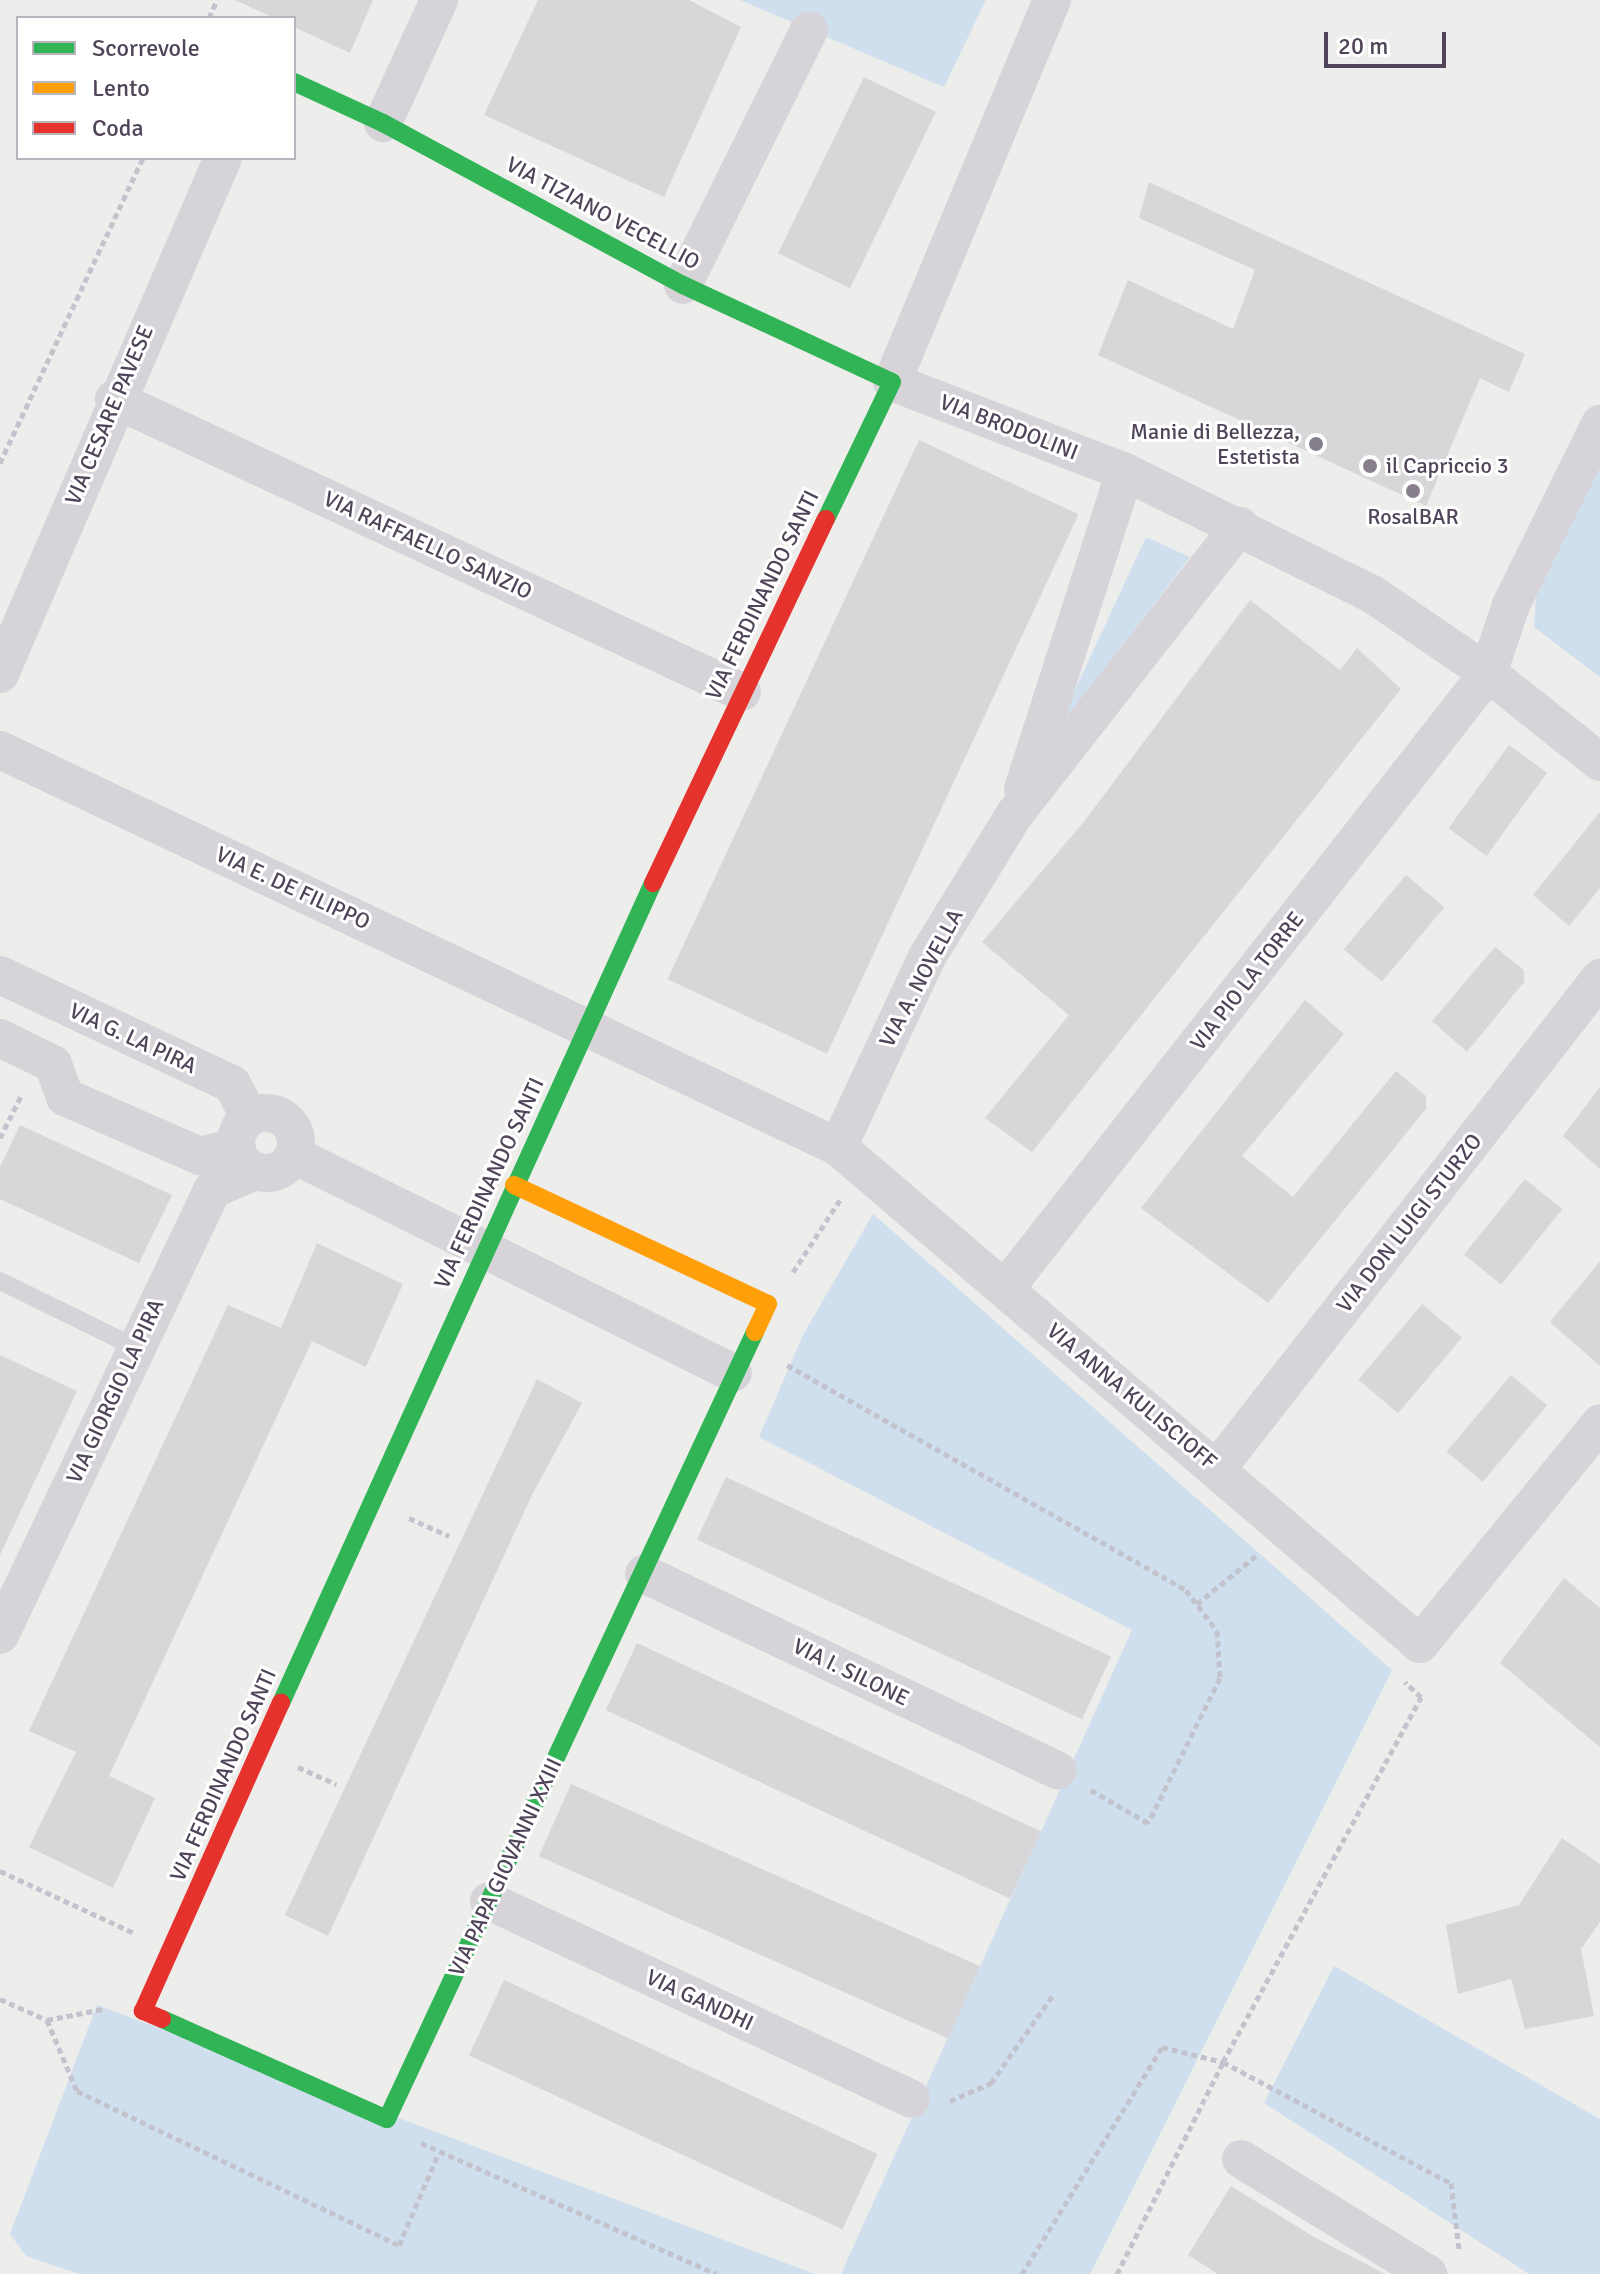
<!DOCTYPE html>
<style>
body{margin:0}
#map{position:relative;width:1600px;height:2274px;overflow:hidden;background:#ededec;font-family:Signika,sans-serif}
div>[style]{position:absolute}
.green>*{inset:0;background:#cfdfed}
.building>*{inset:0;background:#d7d6d8;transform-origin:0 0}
.path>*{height:5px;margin-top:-2.5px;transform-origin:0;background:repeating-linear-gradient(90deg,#c2c3cd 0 6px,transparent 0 10px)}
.lane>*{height:18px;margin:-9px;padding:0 9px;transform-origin:9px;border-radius:9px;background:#d7d4d9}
.street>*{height:38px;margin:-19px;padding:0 19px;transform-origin:19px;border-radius:19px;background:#d7d4d9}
.street>.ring{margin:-19px;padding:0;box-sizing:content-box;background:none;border:38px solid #d7d4d9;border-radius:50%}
.fast>*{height:18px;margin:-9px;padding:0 9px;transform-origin:9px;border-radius:9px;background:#30b455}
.slow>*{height:18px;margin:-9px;padding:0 9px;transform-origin:9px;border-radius:9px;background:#ff9f0a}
.jam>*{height:18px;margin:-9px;padding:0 9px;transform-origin:9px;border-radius:9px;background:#e5322d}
.dots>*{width:22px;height:22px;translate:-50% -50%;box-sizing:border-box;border:4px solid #fff;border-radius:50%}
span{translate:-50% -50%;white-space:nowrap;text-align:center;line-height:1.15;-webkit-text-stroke:6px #fff;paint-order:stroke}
.street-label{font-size:22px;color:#504459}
.poi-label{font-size:22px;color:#504459}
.right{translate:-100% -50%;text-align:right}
.left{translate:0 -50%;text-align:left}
.legend{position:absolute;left:16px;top:16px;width:280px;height:144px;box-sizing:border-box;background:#fff;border:2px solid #b9b4bd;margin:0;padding:10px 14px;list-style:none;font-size:24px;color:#504459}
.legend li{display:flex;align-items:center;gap:16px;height:40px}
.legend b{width:40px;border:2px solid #b9b4bd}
.scale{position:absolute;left:1324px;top:32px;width:122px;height:36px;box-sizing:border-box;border:4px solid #504459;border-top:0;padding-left:10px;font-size:24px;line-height:28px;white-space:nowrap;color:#504459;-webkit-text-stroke:6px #fff;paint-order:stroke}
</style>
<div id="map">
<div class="green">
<i style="clip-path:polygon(740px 0,986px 0,944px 87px)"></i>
<i style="clip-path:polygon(1600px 465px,1600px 677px,1534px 627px,1536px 597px)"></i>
<i style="clip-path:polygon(1146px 537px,1190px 557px,1053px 737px)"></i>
<i style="clip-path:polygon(873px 1214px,1392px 1670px,1090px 2274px,841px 2274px,1132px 1630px,759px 1437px,803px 1335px)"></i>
<i style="clip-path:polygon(1334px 1966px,1600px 2119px,1600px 2274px,1529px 2274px,1264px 2103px)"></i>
<i style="clip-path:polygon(97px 2005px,815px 2274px,79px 2274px,26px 2256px,10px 2234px)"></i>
</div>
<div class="building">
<i style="clip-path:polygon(235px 0,373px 0,350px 53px,294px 27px,294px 18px,274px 18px)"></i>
<i style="clip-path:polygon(538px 0,689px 0,741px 27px,664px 197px,484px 115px)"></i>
<i style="left:864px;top:77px;width:80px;height:196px;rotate:26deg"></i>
<i style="clip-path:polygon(1149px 182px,1525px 354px,1509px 392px,1480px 378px,1426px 506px,1098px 355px,1128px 280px,1233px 329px,1255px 270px,1139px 218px)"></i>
<i style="left:919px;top:440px;width:176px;height:595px;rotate:25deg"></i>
<i style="clip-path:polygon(1250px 600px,1340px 670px,1357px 648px,1401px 689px,1032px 1152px,985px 1118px,1069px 1015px,982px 942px,1086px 819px)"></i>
<i style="left:1509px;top:745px;width:47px;height:103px;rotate:36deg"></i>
<i style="clip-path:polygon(1600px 812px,1600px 888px,1569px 926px,1533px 895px)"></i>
<i style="left:1406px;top:875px;width:50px;height:97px;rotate:40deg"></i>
<i style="clip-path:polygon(1495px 947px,1524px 970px,1524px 982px,1467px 1052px,1432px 1021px)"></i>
<i style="clip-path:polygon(1305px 1000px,1344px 1034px,1242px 1156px,1293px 1197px,1396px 1071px,1426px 1096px,1426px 1109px,1268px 1303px,1141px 1208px)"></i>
<i style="clip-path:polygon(1600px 1087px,1600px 1169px,1563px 1136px)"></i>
<i style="clip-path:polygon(20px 1125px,172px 1195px,139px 1263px,0 1199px,0 1167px)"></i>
<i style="left:1525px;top:1179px;width:48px;height:97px;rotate:39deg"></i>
<i style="clip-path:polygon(317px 1243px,403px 1284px,366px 1367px,312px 1341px,109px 1776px,155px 1798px,113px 1888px,29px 1847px,76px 1752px,29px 1731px,228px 1305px,281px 1328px)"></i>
<i style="clip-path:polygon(1600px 1261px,1600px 1366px,1550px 1322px)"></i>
<i style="left:1422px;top:1304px;width:52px;height:99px;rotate:40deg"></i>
<i style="clip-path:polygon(0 1355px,77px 1391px,0 1555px)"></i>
<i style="left:1511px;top:1375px;width:47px;height:100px;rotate:40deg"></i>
<i style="clip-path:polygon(537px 1379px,582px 1403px,532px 1495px,328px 1936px,285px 1915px)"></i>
<i style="left:726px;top:1477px;width:425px;height:69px;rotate:25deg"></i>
<i style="clip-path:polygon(1564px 1578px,1600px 1608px,1600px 1747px,1500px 1663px)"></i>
<i style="left:637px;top:1643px;width:446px;height:74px;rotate:25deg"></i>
<i style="left:571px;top:1784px;width:448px;height:79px;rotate:24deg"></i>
<i style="clip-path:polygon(1562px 1838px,1600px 1864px,1600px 1922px,1581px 1949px,1594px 2016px,1525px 2029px,1511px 1979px,1458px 1994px,1446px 1925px,1519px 1905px)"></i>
<i style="left:504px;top:1980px;width:412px;height:83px;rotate:25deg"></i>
<i style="clip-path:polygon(1231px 2186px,1314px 2237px,1385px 2274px,1218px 2274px,1188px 2255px)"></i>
</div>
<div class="path">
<i style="left:209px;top:18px;width:20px;rotate:-66deg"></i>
<i style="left:0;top:463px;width:337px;rotate:-64.9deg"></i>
<i style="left:0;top:1138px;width:47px;rotate:-63.4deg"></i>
<i style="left:793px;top:1272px;width:86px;rotate:-56.9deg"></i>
<i style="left:787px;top:1365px;width:458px;rotate:29.4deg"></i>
<i style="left:1186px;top:1590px;width:51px;rotate:52.9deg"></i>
<i style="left:1217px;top:1631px;width:47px;rotate:86.3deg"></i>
<i style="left:1220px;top:1678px;width:162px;rotate:116.4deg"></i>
<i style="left:1148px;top:1823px;width:68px;rotate:-150deg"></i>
<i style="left:409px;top:1518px;width:44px;rotate:24.2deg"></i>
<i style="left:1197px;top:1604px;width:79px;rotate:-39.3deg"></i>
<i style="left:298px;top:1767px;width:42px;rotate:24.1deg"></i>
<i style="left:0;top:1871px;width:148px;rotate:24.8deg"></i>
<i style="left:0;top:1999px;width:51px;rotate:24.1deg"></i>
<i style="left:47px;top:2020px;width:77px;rotate:67.1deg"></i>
<i style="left:77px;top:2091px;width:357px;rotate:25.6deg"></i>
<i style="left:399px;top:2245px;width:98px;rotate:-66.6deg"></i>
<i style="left:47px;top:2020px;width:57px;rotate:-11.1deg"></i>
<i style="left:950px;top:2101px;width:45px;rotate:-23.7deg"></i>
<i style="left:991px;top:2083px;width:108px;rotate:-54.8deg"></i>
<i style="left:421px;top:2143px;width:323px;rotate:23.9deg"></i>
<i style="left:1022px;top:2274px;width:267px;rotate:-58.3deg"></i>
<i style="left:1162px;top:2047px;width:63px;rotate:13.8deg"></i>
<i style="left:1223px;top:2062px;width:415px;rotate:-61.5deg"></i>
<i style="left:1421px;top:1697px;width:22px;rotate:-137deg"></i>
<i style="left:1117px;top:2274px;width:237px;rotate:-63.4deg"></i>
<i style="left:1223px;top:2062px;width:258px;rotate:28deg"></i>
<i style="left:1451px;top:2183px;width:66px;rotate:83.1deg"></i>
</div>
<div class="lane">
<i style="left:0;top:1281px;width:150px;rotate:26.1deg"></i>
</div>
<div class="street">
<i style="left:1052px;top:0;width:414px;rotate:112.7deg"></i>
<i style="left:892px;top:382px;width:250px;rotate:21.1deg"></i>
<i style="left:1125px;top:472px;width:275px;rotate:26.3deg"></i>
<i style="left:1372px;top:594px;width:140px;rotate:34.3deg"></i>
<i style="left:1488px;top:673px;width:143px;rotate:38.5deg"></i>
<i style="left:383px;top:123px;width:135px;rotate:-65.5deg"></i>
<i style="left:683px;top:285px;width:284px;rotate:-63.7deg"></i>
<i style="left:114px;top:399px;width:693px;rotate:25.01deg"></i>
<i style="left:0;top:674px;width:562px;rotate:-66.63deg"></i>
<i style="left:0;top:750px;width:927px;rotate:25.35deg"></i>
<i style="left:838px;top:1147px;width:765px;rotate:40.5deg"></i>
<i style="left:1420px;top:1644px;width:285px;rotate:-50.8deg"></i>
<i style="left:1023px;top:789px;width:333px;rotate:-72.2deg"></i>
<i style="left:0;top:975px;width:256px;rotate:25.2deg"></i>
<i style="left:232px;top:1084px;width:38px;rotate:62deg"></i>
<i style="left:0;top:1038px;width:59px;rotate:26.1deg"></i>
<i style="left:53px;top:1064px;width:35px;rotate:70deg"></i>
<i style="left:65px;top:1097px;width:147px;rotate:23.6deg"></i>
<i style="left:200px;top:1156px;width:38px;rotate:-14deg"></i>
<i class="ring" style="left:236px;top:1113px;width:22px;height:22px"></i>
<i style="left:838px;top:1147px;width:210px;rotate:-64.9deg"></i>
<i style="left:927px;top:957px;width:167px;rotate:-58.5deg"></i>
<i style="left:1014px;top:815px;width:367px;rotate:-52deg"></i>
<i style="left:294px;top:1155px;width:490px;rotate:26.4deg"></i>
<i style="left:1005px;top:1289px;width:783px;rotate:-51.9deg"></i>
<i style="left:1488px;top:673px;width:72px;rotate:-71.3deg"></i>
<i style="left:1511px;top:605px;width:202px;rotate:-63.8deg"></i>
<i style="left:1217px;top:1469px;width:623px;rotate:-52.04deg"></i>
<i style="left:644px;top:1574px;width:458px;rotate:25.4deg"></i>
<i style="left:0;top:1635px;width:493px;rotate:-64.5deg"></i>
<i style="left:212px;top:1190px;width:47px;rotate:-23.8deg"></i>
<i style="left:489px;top:1901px;width:466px;rotate:25.1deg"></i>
<i style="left:1241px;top:2159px;width:220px;rotate:31.6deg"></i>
</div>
<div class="fast">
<i style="left:294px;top:82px;width:98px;rotate:24.7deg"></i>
<i style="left:383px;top:123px;width:341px;rotate:28.4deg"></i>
<i style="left:683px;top:285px;width:230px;rotate:24.9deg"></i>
<i style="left:892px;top:382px;width:152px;rotate:115.7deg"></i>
<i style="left:281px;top:1703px;width:900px;rotate:-65.6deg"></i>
<i style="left:162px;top:2019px;width:246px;rotate:24deg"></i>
<i style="left:387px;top:2119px;width:869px;rotate:-64.94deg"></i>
</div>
<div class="slow">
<i style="left:514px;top:1185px;width:280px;rotate:25.1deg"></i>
<i style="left:768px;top:1304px;width:31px;rotate:115deg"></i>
</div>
<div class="jam">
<i style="left:653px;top:883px;width:403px;rotate:-64.6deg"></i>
<i style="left:162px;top:2019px;width:21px;rotate:-157deg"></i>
<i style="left:143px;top:2011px;width:338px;rotate:-65.9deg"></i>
</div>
<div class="dots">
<i style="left:1316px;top:444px;background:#877f8c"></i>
<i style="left:1370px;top:466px;background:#877f8c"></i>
<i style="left:1413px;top:491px;background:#877f8c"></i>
</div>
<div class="street-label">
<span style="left:603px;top:213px;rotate:28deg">VIA TIZIANO VECELLIO</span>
<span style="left:109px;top:415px;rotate:-67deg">VIA CESARE PAVESE</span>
<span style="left:1009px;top:427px;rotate:21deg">VIA BRODOLINI</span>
<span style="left:428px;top:545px;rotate:25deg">VIA RAFFAELLO SANZIO</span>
<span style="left:762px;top:595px;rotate:-64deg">VIA FERDINANDO SANTI</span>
<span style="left:293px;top:888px;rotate:25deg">VIA E. DE FILIPPO</span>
<span style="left:921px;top:978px;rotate:-62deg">VIA A. NOVELLA</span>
<span style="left:1247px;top:981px;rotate:-52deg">VIA PIO LA TORRE</span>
<span style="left:133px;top:1038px;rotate:25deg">VIA G. LA PIRA</span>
<span style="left:489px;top:1183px;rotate:-65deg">VIA FERDINANDO SANTI</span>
<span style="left:1409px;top:1223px;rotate:-52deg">VIA DON LUIGI STURZO</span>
<span style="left:115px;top:1391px;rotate:-65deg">VIA GIORGIO LA PIRA</span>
<span style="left:1132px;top:1396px;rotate:40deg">VIA ANNA KULISCIOFF</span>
<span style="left:851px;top:1672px;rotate:26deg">VIA I. SILONE</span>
<span style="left:223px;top:1775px;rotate:-66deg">VIA FERDINANDO SANTI</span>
<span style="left:505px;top:1867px;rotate:-65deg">VIA PAPA GIOVANNI XXIII</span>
<span style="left:700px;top:2000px;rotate:25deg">VIA GANDHI</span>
</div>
<div class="poi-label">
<span class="right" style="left:1300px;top:444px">Manie di Bellezza,<br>Estetista</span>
<span class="left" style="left:1386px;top:466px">il Capriccio 3</span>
<span style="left:1413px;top:517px">RosalBAR</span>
</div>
<ul class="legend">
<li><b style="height:10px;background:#30b455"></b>Scorrevole</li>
<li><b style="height:10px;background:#ff9f0a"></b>Lento</li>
<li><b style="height:10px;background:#e5322d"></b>Coda</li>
</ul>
<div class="scale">20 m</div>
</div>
